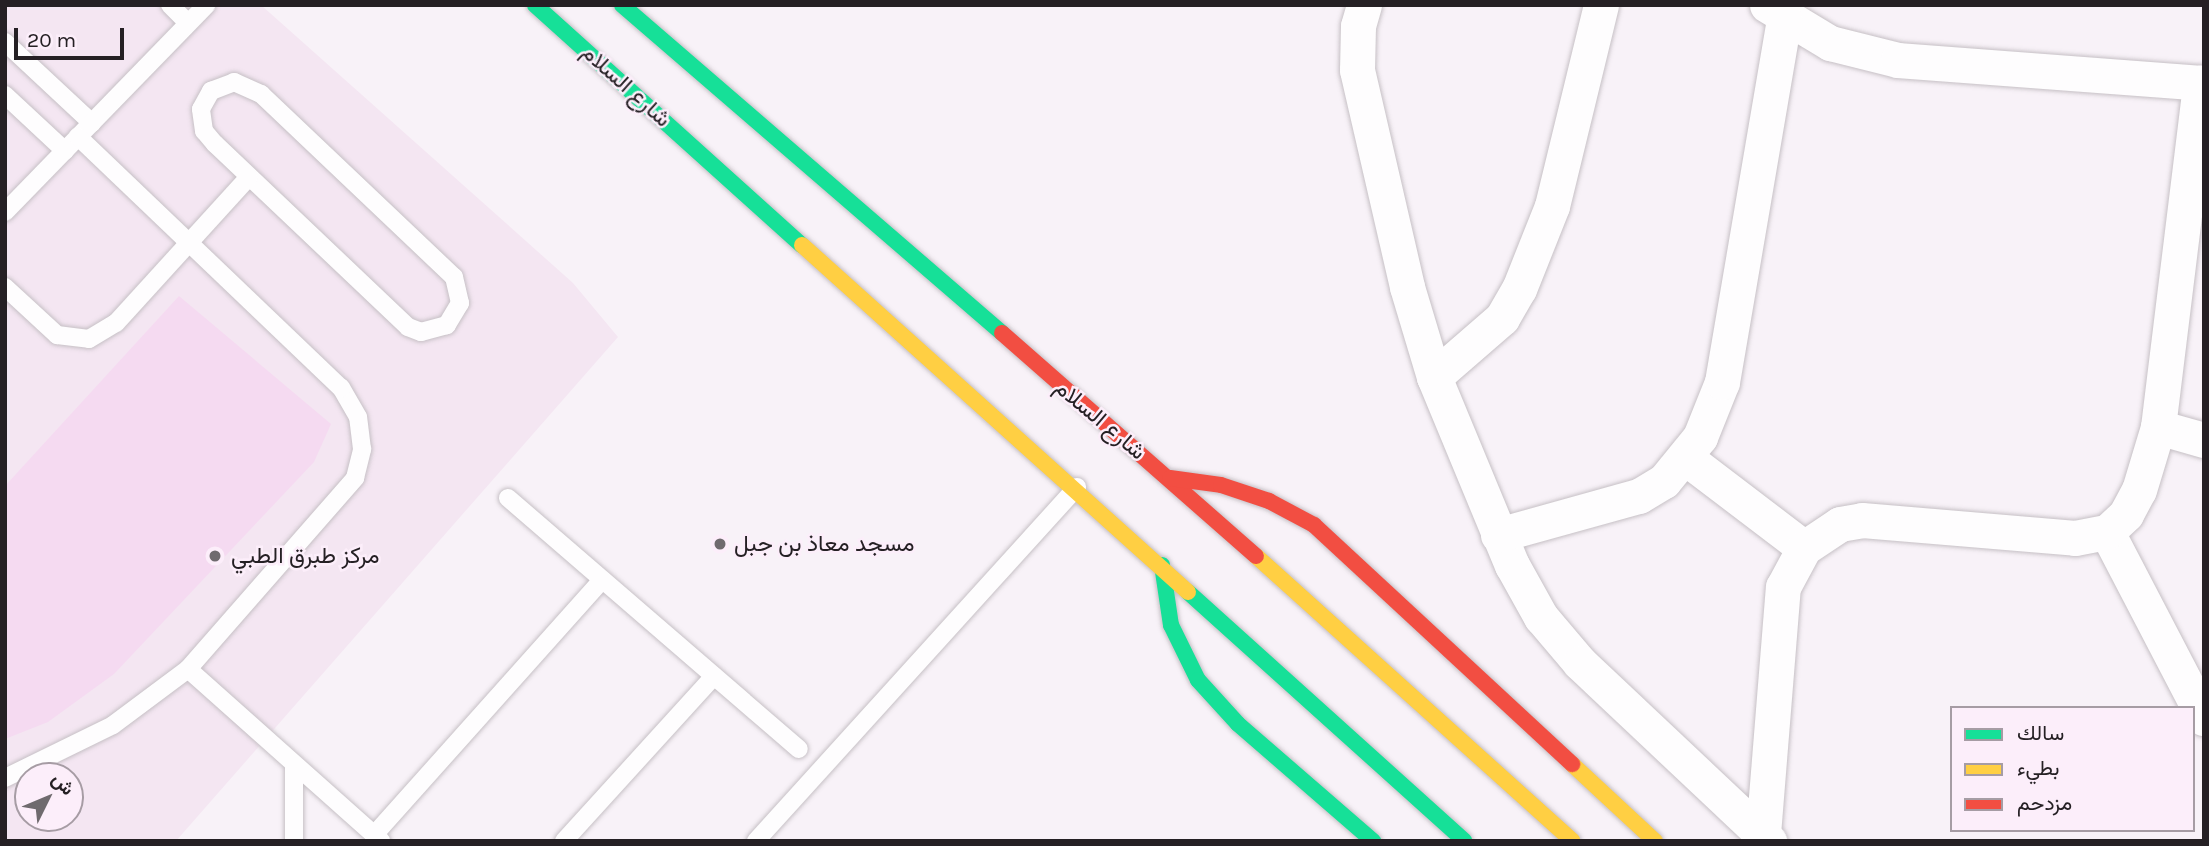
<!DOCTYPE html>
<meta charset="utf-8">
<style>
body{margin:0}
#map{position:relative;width:2209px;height:846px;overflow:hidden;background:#f8f2f8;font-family:Karla,Vazirmatn,sans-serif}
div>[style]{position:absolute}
.built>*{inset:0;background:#f4e6f2}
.green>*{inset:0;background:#f5daf1}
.roads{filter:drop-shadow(0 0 2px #c6c0c5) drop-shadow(0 0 2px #c6c0c5)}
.lane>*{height:18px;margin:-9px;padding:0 9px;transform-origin:9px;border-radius:9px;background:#fefdfe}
.street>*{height:35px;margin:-17.5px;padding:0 17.5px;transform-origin:17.5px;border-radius:17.5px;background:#fefdfe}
.fast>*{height:16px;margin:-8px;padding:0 8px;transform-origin:8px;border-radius:8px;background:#16e098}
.slow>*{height:16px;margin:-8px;padding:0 8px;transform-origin:8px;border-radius:8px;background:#ffcf43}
.jam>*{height:16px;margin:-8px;padding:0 8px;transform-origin:8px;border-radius:8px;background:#f24e42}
.dots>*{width:19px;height:19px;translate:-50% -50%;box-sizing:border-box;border:4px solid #fceefa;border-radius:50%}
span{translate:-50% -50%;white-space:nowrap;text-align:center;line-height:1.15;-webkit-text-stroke:5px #fceefa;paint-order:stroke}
.street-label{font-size:23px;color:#252024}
.poi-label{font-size:23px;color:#252024}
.left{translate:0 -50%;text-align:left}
.frame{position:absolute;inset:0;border:7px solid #252024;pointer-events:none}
.legend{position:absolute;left:1950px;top:706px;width:245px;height:126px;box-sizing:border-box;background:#fceefa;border:2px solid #a69ca4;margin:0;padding:9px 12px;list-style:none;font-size:21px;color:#252024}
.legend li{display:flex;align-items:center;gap:14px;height:35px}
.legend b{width:35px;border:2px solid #a69ca4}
.north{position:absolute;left:14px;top:762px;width:70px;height:70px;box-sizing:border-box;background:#fceefa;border:2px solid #a69ca4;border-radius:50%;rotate:47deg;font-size:19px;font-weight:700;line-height:28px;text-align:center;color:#252024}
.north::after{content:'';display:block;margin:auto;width:24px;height:32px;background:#6f6a6e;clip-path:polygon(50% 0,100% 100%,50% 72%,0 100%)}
.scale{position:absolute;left:14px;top:28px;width:110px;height:32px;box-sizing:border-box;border:4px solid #252024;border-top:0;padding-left:9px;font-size:21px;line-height:24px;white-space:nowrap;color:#252024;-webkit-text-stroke:5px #fceefa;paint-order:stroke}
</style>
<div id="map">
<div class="built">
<i style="clip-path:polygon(evenodd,5px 5px,261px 5px,573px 283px,618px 337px,176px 841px,5px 841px,5px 5px,28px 776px,70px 776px,70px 818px,28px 818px,28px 776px)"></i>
</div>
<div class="green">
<i style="clip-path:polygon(179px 296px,331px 424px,314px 462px,114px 674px,48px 722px,5px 739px,5px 486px)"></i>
</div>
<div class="roads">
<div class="lane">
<i style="left:170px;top:5px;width:25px;rotate:45deg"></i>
<i style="left:5px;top:42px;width:119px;rotate:43deg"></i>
<i style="left:234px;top:82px;width:30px;rotate:24deg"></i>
<i style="left:261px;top:94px;width:266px;rotate:43.5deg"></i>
<i style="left:454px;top:277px;width:27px;rotate:77deg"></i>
<i style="left:460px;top:303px;width:26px;rotate:121deg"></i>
<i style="left:447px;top:325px;width:27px;rotate:165deg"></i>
<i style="left:421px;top:332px;width:14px;rotate:-159deg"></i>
<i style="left:408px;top:327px;width:266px;rotate:-136.5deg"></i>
<i style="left:215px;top:144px;width:17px;rotate:-130deg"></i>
<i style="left:204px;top:131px;width:22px;rotate:-98deg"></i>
<i style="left:201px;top:109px;width:21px;rotate:-61deg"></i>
<i style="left:211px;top:91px;width:25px;rotate:-21deg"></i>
<i style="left:5px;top:95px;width:82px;rotate:43deg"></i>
<i style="left:5px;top:212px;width:289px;rotate:-45.8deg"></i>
<i style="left:5px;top:287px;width:71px;rotate:42.7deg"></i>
<i style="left:57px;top:335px;width:32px;rotate:7deg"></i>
<i style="left:89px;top:339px;width:31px;rotate:-31deg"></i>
<i style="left:116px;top:323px;width:197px;rotate:-47.7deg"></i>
<i style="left:508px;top:498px;width:384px;rotate:40.8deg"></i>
<i style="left:188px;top:669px;width:259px;rotate:41.7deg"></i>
<i style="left:5px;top:778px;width:120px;rotate:-26.1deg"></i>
<i style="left:113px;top:725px;width:94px;rotate:-36.7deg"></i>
<i style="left:188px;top:669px;width:254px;rotate:-48.8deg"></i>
<i style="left:355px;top:478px;width:30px;rotate:-76deg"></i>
<i style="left:362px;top:449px;width:32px;rotate:-97deg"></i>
<i style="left:358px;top:417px;width:34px;rotate:-120deg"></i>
<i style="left:341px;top:388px;width:364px;rotate:-136.3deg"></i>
<i style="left:374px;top:835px;width:342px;rotate:-48.2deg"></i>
<i style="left:294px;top:841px;width:76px;rotate:-90deg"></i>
<i style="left:564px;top:841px;width:223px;rotate:-47.7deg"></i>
<i style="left:756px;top:841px;width:478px;rotate:-47.8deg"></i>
</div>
<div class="street">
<i style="left:1364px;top:5px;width:22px;rotate:106deg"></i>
<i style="left:1358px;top:26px;width:44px;rotate:91.3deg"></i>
<i style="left:1357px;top:70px;width:223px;rotate:77deg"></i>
<i style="left:1407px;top:287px;width:94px;rotate:73.3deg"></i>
<i style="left:1434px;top:377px;width:204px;rotate:67.5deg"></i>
<i style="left:1512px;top:565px;width:60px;rotate:60.9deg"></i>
<i style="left:1541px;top:617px;width:60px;rotate:49.7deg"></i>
<i style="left:1580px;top:663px;width:260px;rotate:43.3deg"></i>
<i style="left:1767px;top:5px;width:74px;rotate:31.1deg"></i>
<i style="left:1830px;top:43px;width:70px;rotate:14deg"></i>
<i style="left:1898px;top:60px;width:307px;rotate:4.3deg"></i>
<i style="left:1434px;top:377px;width:90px;rotate:-40.9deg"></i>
<i style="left:1502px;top:318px;width:34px;rotate:-60deg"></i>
<i style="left:1519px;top:289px;width:89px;rotate:-68.3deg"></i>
<i style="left:1552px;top:206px;width:207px;rotate:-76.3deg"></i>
<i style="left:2158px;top:427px;width:48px;rotate:15.8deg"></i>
<i style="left:1686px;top:458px;width:148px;rotate:37.3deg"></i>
<i style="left:2107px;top:532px;width:210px;rotate:62.5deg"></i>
<i style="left:1498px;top:535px;width:146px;rotate:-15.5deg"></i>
<i style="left:1639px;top:496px;width:29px;rotate:-31deg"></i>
<i style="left:1664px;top:481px;width:57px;rotate:-50.7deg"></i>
<i style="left:1700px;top:437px;width:59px;rotate:-68.2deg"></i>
<i style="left:1722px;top:382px;width:369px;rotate:-80.3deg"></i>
<i style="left:1763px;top:834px;width:248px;rotate:-85.4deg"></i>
<i style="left:1783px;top:587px;width:44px;rotate:-61.7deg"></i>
<i style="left:1804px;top:548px;width:43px;rotate:-33.7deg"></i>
<i style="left:1840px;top:524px;width:22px;rotate:-10deg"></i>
<i style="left:1862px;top:520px;width:214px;rotate:4.8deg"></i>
<i style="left:2075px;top:538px;width:33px;rotate:-11deg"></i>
<i style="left:2107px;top:532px;width:26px;rotate:-43deg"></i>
<i style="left:2126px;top:514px;width:27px;rotate:-62deg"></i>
<i style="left:2139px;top:490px;width:66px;rotate:-73.2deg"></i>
<i style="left:2158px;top:427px;width:347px;rotate:-83deg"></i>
</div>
<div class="fast">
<i style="left:535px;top:5px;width:359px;rotate:42deg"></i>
<i style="left:622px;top:5px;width:502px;rotate:40.8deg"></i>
<i style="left:1162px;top:565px;width:61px;rotate:81.5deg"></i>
<i style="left:1171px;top:625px;width:61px;rotate:63.9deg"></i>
<i style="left:1198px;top:680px;width:59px;rotate:47.7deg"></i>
<i style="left:1238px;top:724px;width:179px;rotate:40.9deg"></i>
<i style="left:1188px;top:592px;width:372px;rotate:42deg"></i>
</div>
<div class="slow">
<i style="left:802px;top:245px;width:519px;rotate:41.95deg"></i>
<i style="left:1256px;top:556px;width:426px;rotate:42deg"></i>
<i style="left:1572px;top:764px;width:113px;rotate:42.9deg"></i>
</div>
<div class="jam">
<i style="left:1002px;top:333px;width:338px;rotate:41.3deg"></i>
<i style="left:1170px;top:478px;width:51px;rotate:7.8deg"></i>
<i style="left:1221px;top:485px;width:51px;rotate:18.4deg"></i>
<i style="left:1269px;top:501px;width:51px;rotate:28.1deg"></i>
<i style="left:1314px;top:525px;width:352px;rotate:42.8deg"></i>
</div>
</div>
<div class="dots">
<i style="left:720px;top:544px;background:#6f6a6e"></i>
<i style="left:215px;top:556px;background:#6f6a6e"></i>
</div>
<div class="street-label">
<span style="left:626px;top:86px;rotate:42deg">شارع السلام</span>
<span style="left:1100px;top:420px;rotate:40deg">شارع السلام</span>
</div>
<div class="poi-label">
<span class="left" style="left:734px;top:544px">مسجد معاذ بن جبل</span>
<span class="left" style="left:231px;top:556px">مركز طبرق الطبي</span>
</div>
<div class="frame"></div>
<ul class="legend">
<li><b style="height:9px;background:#16e098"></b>سالك</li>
<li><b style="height:9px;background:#ffcf43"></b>بطيء</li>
<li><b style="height:9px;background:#f24e42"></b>مزدحم</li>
</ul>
<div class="north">ش</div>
<div class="scale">20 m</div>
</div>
